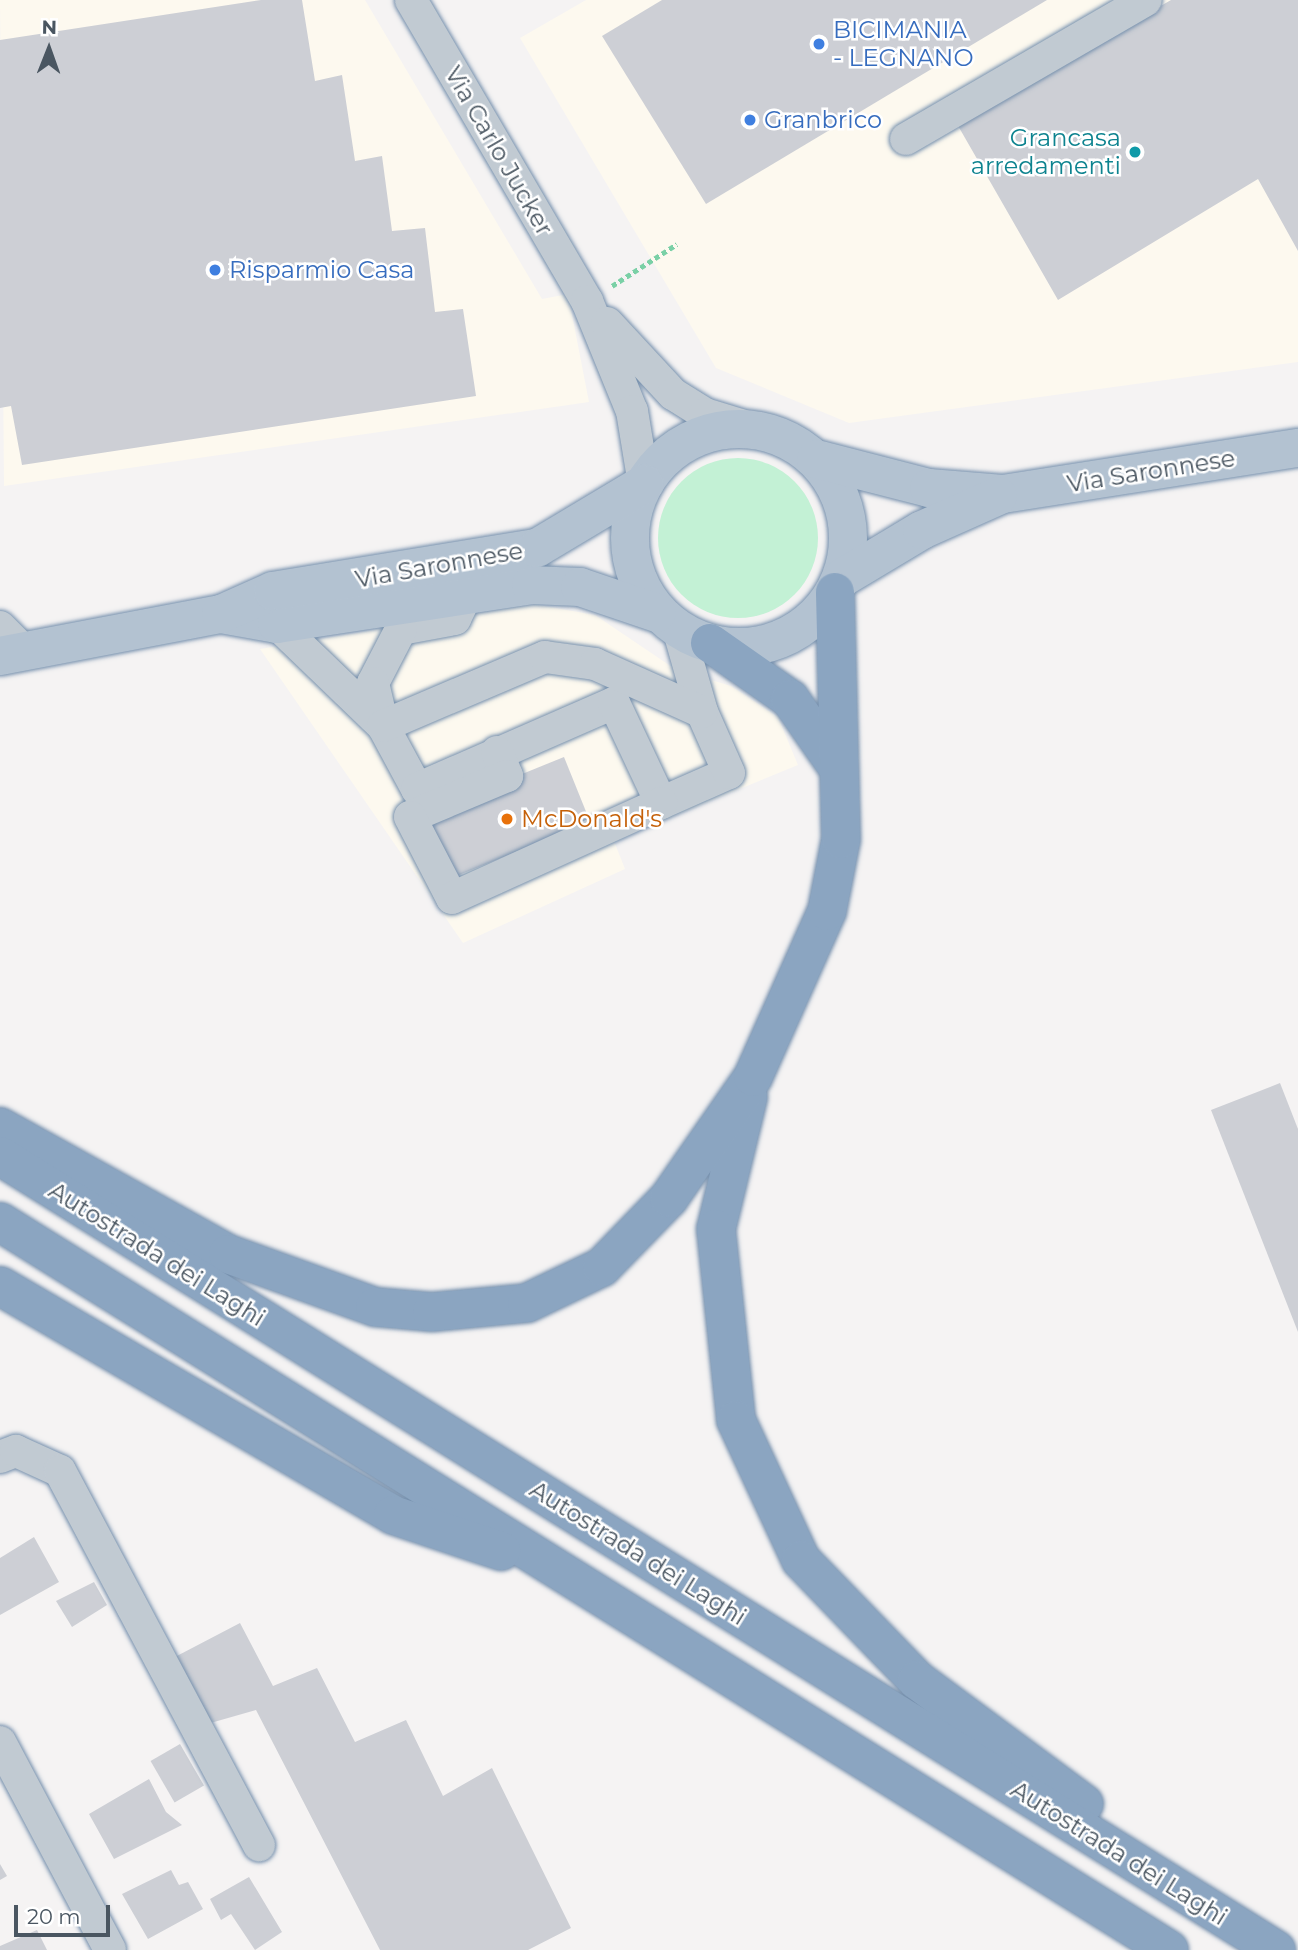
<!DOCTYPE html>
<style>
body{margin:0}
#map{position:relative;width:1298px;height:1950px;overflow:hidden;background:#f5f3f3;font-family:Montserrat,sans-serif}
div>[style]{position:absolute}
.commercial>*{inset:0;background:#fdf9ef}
.green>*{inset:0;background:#c3f1d5}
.round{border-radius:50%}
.building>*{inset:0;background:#cdcfd5;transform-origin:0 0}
.path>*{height:4.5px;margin-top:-2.25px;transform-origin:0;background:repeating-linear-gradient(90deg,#7ad0a6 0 5px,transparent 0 8.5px)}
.roads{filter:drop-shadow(0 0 2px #7690ad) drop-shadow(0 0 2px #7690ad)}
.minor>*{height:32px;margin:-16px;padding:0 16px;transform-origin:16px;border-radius:16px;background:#c1cad2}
.major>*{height:38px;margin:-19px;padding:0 19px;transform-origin:19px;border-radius:19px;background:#b3c2d1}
.major>.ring{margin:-19px;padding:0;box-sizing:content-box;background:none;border:38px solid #b3c2d1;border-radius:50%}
.highway>*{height:38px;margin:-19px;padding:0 19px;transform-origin:19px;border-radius:19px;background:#8ba5c1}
.dots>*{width:19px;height:19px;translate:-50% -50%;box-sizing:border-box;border:4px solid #fff;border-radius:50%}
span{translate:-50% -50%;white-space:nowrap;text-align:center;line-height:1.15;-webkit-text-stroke:5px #fff;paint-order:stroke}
.shop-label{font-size:24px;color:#366cbe}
.left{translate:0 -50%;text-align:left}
.culture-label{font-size:24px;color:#0d838f}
.right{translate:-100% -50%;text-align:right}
.street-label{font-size:24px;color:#4a5661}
.food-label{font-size:24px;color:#c56008}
.north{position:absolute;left:14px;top:14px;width:70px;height:70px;-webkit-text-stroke:5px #fff;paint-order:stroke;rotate:1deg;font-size:19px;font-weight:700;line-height:28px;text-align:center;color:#4a5661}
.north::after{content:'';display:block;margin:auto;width:24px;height:32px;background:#4a5661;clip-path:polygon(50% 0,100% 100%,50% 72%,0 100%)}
.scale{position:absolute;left:14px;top:1905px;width:96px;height:32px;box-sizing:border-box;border:4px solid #4a5661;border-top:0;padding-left:9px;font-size:21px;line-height:24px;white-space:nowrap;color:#4a5661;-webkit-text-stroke:5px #fff;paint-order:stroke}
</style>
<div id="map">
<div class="commercial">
<i style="clip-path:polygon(0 0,365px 0,542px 299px,568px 294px,589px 402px,4px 486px)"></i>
<i style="clip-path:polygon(586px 0,1298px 0,1298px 362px,849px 423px,716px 368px,520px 38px)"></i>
<i style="clip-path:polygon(533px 604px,595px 615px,675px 669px,731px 686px,778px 717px,798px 765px,614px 841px,625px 869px,463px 943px,260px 649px)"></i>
</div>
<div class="green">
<i class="round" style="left:658px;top:458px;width:160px;height:160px"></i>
</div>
<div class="building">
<i style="clip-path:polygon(261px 0,302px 0,315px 81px,342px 75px,355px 161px,382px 156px,392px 231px,425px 228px,435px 312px,463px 309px,476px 396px,22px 465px,11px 406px,0 408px,0 40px)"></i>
<i style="clip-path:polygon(662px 0,1047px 0,706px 204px,602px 36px)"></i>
<i style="clip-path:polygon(1171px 0,1298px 0,1298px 251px,1258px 179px,1058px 300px,957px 124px)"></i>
<i style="left:564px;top:757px;width:70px;height:153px;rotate:68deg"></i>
<i style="clip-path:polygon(1280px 1083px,1298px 1129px,1298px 1332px,1211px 1110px)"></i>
<i style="clip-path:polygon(34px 1537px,59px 1582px,0 1615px,0 1558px)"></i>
<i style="clip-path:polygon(94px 1582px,107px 1605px,72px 1627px,56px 1601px)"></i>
<i style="clip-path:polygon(240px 1623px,273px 1686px,317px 1668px,355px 1742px,406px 1720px,443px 1796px,492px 1768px,571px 1928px,528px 1950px,380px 1950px,256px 1710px,207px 1724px,173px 1658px)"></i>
<i style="left:180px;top:1744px;width:48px;height:34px;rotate:60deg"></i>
<i style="clip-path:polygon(149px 1779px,166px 1812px,182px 1825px,114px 1859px,89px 1814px)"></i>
<i style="clip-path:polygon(0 1864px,7px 1876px,0 1880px)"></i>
<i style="clip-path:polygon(171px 1870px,179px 1885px,188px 1882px,203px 1909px,148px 1939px,122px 1894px)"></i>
<i style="clip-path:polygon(249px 1877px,282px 1932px,255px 1950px,231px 1914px,221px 1920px,210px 1899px)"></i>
<i style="clip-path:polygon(37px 1930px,47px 1950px,0 1950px,0 1946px)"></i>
</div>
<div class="path">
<i style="left:612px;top:286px;width:77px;rotate:-32.9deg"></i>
</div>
<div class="roads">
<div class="minor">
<i style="left:411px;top:0;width:349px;rotate:59.7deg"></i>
<i style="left:587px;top:301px;width:119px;rotate:67.8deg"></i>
<i style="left:632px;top:411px;width:74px;rotate:80.7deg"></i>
<i style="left:906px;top:139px;width:277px;rotate:-30.1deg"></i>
<i style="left:607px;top:323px;width:97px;rotate:47.1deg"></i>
<i style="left:673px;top:394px;width:38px;rotate:32deg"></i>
<i style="left:705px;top:414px;width:48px;rotate:16.9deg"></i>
<i style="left:466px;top:596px;width:25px;rotate:116deg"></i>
<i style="left:455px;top:619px;width:55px;rotate:169.5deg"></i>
<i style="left:401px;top:629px;width:61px;rotate:117.4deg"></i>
<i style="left:373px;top:683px;width:44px;rotate:76.9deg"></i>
<i style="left:383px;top:726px;width:72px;rotate:61.6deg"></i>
<i style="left:417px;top:789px;width:215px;rotate:-23.6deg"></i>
<i style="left:614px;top:703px;width:110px;rotate:64.8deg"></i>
<i style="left:661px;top:803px;width:74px;rotate:-23.8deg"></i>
<i style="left:729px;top:773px;width:67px;rotate:-113.9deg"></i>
<i style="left:702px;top:712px;width:87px;rotate:-105.9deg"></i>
<i style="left:277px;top:624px;width:147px;rotate:43.9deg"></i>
<i style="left:0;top:627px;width:35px;rotate:45deg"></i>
<i style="left:383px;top:726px;width:176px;rotate:-23.1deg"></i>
<i style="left:545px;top:657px;width:50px;rotate:8deg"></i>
<i style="left:595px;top:664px;width:117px;rotate:24.2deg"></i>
<i style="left:497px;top:752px;width:26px;rotate:67deg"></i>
<i style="left:507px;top:776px;width:105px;rotate:157.1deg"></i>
<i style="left:410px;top:817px;width:91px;rotate:62.6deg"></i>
<i style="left:452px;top:898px;width:230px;rotate:-24.4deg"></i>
<i style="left:0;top:1457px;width:17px;rotate:-21deg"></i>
<i style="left:16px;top:1451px;width:48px;rotate:24.4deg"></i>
<i style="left:60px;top:1471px;width:424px;rotate:62deg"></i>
<i style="left:0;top:1742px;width:235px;rotate:62.1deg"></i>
</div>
<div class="major">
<i class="ring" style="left:630px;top:429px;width:180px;height:180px"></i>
<i style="left:816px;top:459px;width:117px;rotate:14.4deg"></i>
<i style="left:929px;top:488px;width:74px;rotate:4.6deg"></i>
<i style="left:1003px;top:494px;width:299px;rotate:-8.9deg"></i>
<i style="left:842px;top:578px;width:93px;rotate:-31deg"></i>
<i style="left:922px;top:530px;width:83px;rotate:-24.1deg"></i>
<i style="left:221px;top:614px;width:57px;rotate:10.1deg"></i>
<i style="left:277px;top:624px;width:257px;rotate:-8.7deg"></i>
<i style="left:531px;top:585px;width:49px;rotate:2.3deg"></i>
<i style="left:580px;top:587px;width:81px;rotate:18.7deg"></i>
<i style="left:0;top:656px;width:225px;rotate:-10.8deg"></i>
<i style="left:221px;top:614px;width:57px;rotate:-23.9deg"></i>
<i style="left:273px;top:591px;width:267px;rotate:-9.3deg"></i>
<i style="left:537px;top:548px;width:125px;rotate:-30.9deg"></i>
</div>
<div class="highway">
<i style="left:710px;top:643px;width:98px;rotate:35deg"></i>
<i style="left:790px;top:699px;width:82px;rotate:55deg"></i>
<i style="left:748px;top:1097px;width:136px;rotate:103.6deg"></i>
<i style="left:716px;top:1229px;width:192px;rotate:84deg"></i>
<i style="left:736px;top:1420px;width:154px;rotate:65.1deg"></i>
<i style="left:801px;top:1560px;width:167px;rotate:46deg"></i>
<i style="left:917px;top:1680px;width:208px;rotate:36.6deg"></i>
<i style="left:0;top:1127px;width:261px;rotate:29.1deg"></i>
<i style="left:228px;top:1254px;width:156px;rotate:19.8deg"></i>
<i style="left:375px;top:1307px;width:57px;rotate:5deg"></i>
<i style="left:432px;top:1312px;width:95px;rotate:-5.4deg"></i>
<i style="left:527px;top:1303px;width:83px;rotate:-25.6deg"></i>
<i style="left:602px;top:1267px;width:96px;rotate:-45.8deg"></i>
<i style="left:669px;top:1198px;width:147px;rotate:-55.2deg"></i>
<i style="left:753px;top:1077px;width:182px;rotate:-66deg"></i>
<i style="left:827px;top:911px;width:73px;rotate:-79deg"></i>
<i style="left:841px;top:839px;width:247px;rotate:-91.4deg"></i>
<i style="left:0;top:1156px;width:1503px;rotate:31.89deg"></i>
<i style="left:0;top:1222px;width:1377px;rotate:31.91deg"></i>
<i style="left:0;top:1286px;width:455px;rotate:30.2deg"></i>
<i style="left:393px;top:1515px;width:114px;rotate:18.4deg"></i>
</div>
</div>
<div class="dots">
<i style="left:819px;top:44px;background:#3f7fe0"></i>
<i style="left:750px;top:120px;background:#3f7fe0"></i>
<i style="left:1135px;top:152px;background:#0f9aa8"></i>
<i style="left:215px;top:270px;background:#3f7fe0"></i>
<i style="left:507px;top:819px;background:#e8710a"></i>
</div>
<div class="shop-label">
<span class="left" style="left:833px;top:44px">BICIMANIA<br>- LEGNANO</span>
<span class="left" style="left:764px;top:120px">Granbrico</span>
<span class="left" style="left:229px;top:270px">Risparmio Casa</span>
</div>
<div class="culture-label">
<span class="right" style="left:1121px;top:152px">Grancasa<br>arredamenti</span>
</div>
<div class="street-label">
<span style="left:499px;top:151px;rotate:60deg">Via Carlo Jucker</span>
<span style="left:1151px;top:471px;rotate:-9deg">Via Saronnese</span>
<span style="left:439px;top:565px;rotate:-10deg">Via Saronnese</span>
<span style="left:157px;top:1254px;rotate:32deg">Autostrada dei Laghi</span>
<span style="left:638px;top:1553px;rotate:32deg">Autostrada dei Laghi</span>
<span style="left:1119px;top:1853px;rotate:32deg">Autostrada dei Laghi</span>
</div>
<div class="food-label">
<span class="left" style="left:521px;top:819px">McDonald's</span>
</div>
<div class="north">N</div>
<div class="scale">20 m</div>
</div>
